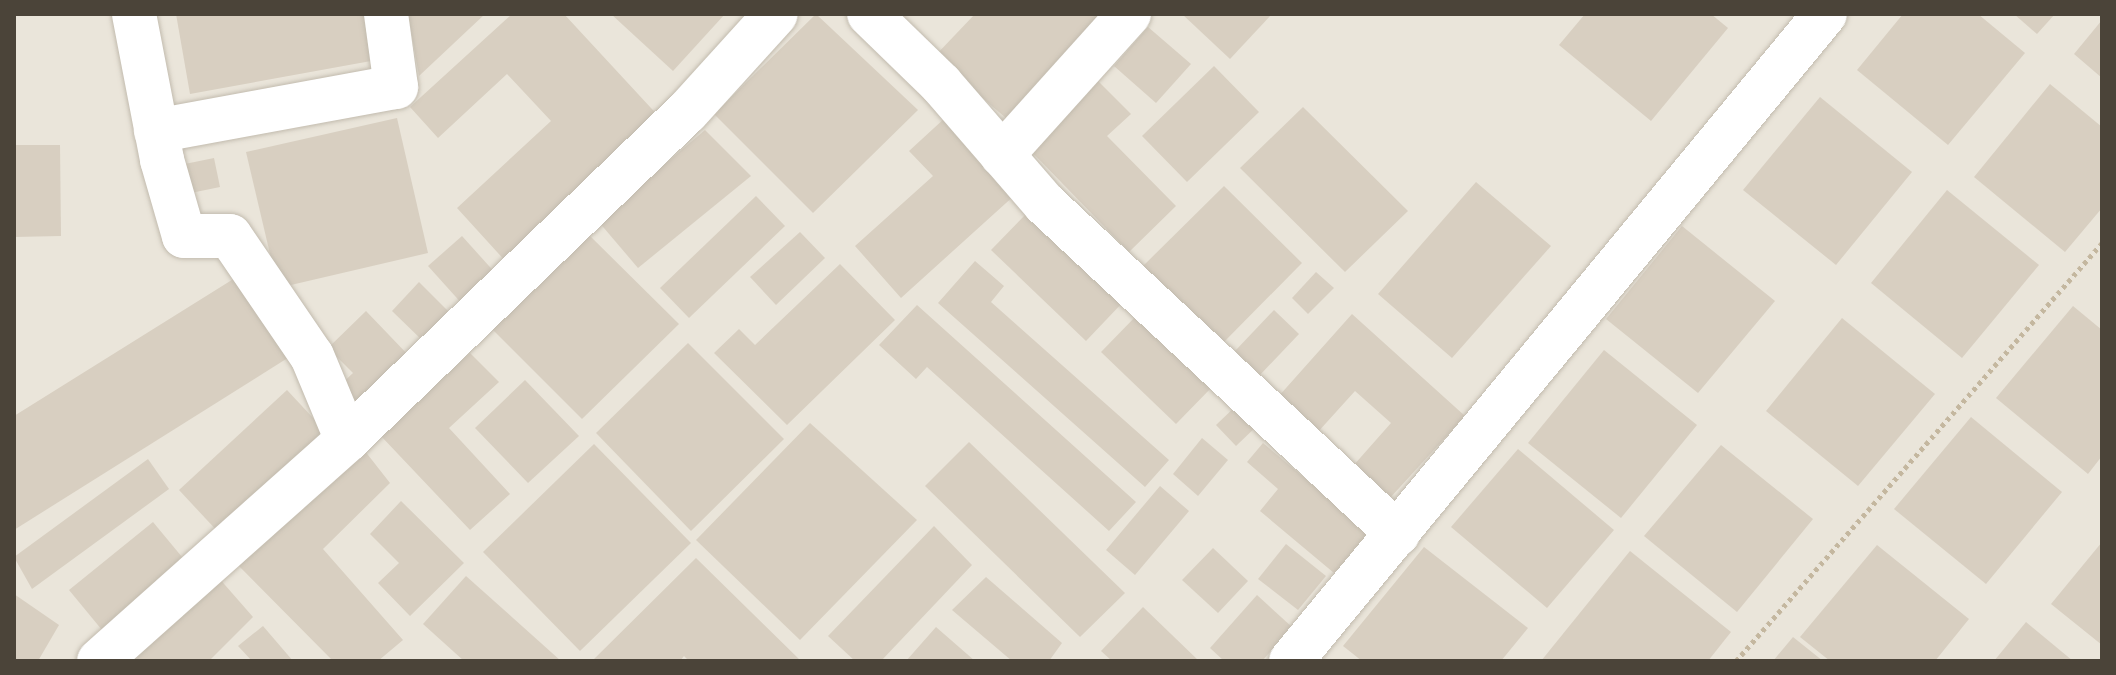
<!DOCTYPE html>
<style>
body{margin:0}
#map{position:relative;width:2116px;height:675px;overflow:hidden;background:#f6f3ec;font-family:Karla,sans-serif}
div>[style]{position:absolute}
[style*='--x']{left:calc(var(--x)*1px);top:calc(var(--y)*1px);width:calc(var(--w)*1px);rotate:calc(var(--a)*1deg)}
.residential>*{inset:0;background:#eae5da}
.building>*{inset:0;background:#d8cfc1}
.path>*{height:5px;margin-top:-2.5px;transform-origin:0;background:repeating-linear-gradient(90deg,#c4b79f 0 4px,transparent 0 8px)}
.roads{filter:drop-shadow(0 0 2px #c2bbae) drop-shadow(0 0 2px #c2bbae)}
.minor>*{height:44px;margin:-22px;padding:0 22px;transform-origin:22px;border-radius:22px;background:#fff}
span{translate:-50% -50%;white-space:nowrap;text-align:center;line-height:1.15;-webkit-text-stroke:7px #fff;paint-order:stroke}
.frame{position:absolute;inset:0;border:16px solid #4b4439;pointer-events:none}
</style>
<div id="map">
<div class="residential">
<div style="clip-path:polygon(14px 14px,2102px 14px,2102px 661px,14px 661px)"></div>
</div>
<div class="building">
<div style="clip-path:polygon(176px 14px,374px 14px,382px 59px,190px 94px)"></div>
<div style="clip-path:polygon(408px 14px,485px 14px,419px 76px)"></div>
<div style="clip-path:polygon(512px 14px,564px 14px,663px 121px,508px 264px,457px 208px,551px 121px,507px 74px,438px 138px,410px 107px)"></div>
<div style="clip-path:polygon(611px 14px,725px 14px,673px 71px)"></div>
<div style="clip-path:polygon(816px 14px,918px 110px,813px 213px,714px 114px)"></div>
<div style="clip-path:polygon(975px 14px,1110px 14px,1006px 118px,934px 57px)"></div>
<div style="clip-path:polygon(1182px 14px,1272px 14px,1230px 59px)"></div>
<div style="clip-path:polygon(1585px 14px,1711px 14px,1728px 28px,1651px 121px,1559px 45px)"></div>
<div style="clip-path:polygon(1903px 14px,1978px 14px,2025px 53px,1948px 145px,1857px 70px)"></div>
<div style="clip-path:polygon(2014px 14px,2055px 14px,2037px 34px)"></div>
<div style="clip-path:polygon(2102px 20px,2102px 78px,2074px 54px)"></div>
<div style="clip-path:polygon(1148px 27px,1191px 64px,1156px 103px,1114px 66px)"></div>
<div style="clip-path:polygon(1214px 66px,1259px 112px,1187px 182px,1142px 136px)"></div>
<div style="clip-path:polygon(1097px 80px,1131px 114px,1107px 136px,1176px 206px,1129px 252px,1028px 148px)"></div>
<div style="clip-path:polygon(2050px 84px,2102px 127px,2102px 208px,2065px 252px,1974px 177px)"></div>
<div style="clip-path:polygon(1820px 97px,1912px 172px,1836px 265px,1743px 190px)"></div>
<div style="clip-path:polygon(1303px 107px,1408px 211px,1345px 272px,1240px 168px)"></div>
<div style="clip-path:polygon(946px 117px,1016px 194px,901px 298px,855px 246px,933px 176px,909px 151px)"></div>
<div style="clip-path:polygon(397px 118px,428px 253px,278px 288px,246px 152px)"></div>
<div style="clip-path:polygon(705px 130px,751px 176px,638px 268px,598px 221px)"></div>
<div style="clip-path:polygon(14px 145px,60px 145px,61px 236px,14px 237px)"></div>
<div style="clip-path:polygon(214px 158px,220px 187px,186px 194px,180px 165px)"></div>
<div style="clip-path:polygon(1476px 182px,1551px 246px,1452px 358px,1378px 294px)"></div>
<div style="clip-path:polygon(1224px 186px,1302px 263px,1221px 345px,1142px 267px)"></div>
<div style="clip-path:polygon(1947px 190px,2039px 265px,1962px 358px,1871px 283px)"></div>
<div style="clip-path:polygon(756px 196px,785px 226px,689px 318px,660px 288px)"></div>
<div style="clip-path:polygon(1029px 211px,1125px 300px,1086px 341px,991px 250px)"></div>
<div style="clip-path:polygon(1682px 226px,1775px 301px,1698px 393px,1606px 319px)"></div>
<div style="clip-path:polygon(800px 232px,825px 258px,776px 305px,750px 277px)"></div>
<div style="clip-path:polygon(588px 234px,679px 324px,582px 419px,492px 329px)"></div>
<div style="clip-path:polygon(462px 236px,498px 276px,464px 306px,428px 266px)"></div>
<div style="clip-path:polygon(975px 261px,1004px 286px,991px 302px,1169px 460px,1145px 487px,938px 303px)"></div>
<div style="clip-path:polygon(840px 264px,895px 320px,787px 425px,714px 353px,739px 329px,755px 345px)"></div>
<div style="clip-path:polygon(1316px 272px,1334px 288px,1308px 314px,1292px 298px)"></div>
<div style="clip-path:polygon(243px 273px,294px 354px,14px 530px,14px 416px)"></div>
<div style="clip-path:polygon(419px 282px,452px 315px,424px 342px,392px 311px)"></div>
<div style="clip-path:polygon(917px 305px,1136px 502px,1109px 531px,927px 367px,916px 379px,879px 345px)"></div>
<div style="clip-path:polygon(2073px 306px,2102px 330px,2102px 456px,2088px 474px,1996px 398px)"></div>
<div style="clip-path:polygon(1274px 310px,1299px 334px,1259px 376px,1235px 351px)"></div>
<div style="clip-path:polygon(366px 311px,412px 359px,359px 410px,337px 388px,353px 373px,328px 348px)"></div>
<div style="clip-path:polygon(1138px 314px,1214px 385px,1176px 424px,1101px 352px)"></div>
<div style="clip-path:polygon(1352px 314px,1465px 416px,1389px 499px,1353px 466px,1391px 423px,1355px 391px,1317px 433px,1278px 397px)"></div>
<div style="clip-path:polygon(1842px 318px,1935px 394px,1858px 486px,1766px 411px)"></div>
<div style="clip-path:polygon(688px 343px,784px 439px,691px 531px,596px 433px)"></div>
<div style="clip-path:polygon(1604px 350px,1697px 425px,1621px 518px,1528px 443px)"></div>
<div style="clip-path:polygon(470px 353px,499px 382px,449px 428px,510px 494px,470px 530px,380px 435px)"></div>
<div style="clip-path:polygon(525px 380px,579px 436px,528px 483px,475px 428px)"></div>
<div style="clip-path:polygon(287px 390px,328px 434px,220px 534px,179px 490px)"></div>
<div style="clip-path:polygon(1239px 403px,1259px 424px,1236px 446px,1216px 425px)"></div>
<div style="clip-path:polygon(1971px 417px,2062px 492px,1986px 584px,1894px 509px)"></div>
<div style="clip-path:polygon(810px 423px,917px 520px,800px 640px,696px 540px)"></div>
<div style="clip-path:polygon(1202px 438px,1228px 460px,1198px 496px,1173px 474px)"></div>
<div style="clip-path:polygon(969px 442px,1125px 593px,1080px 637px,925px 486px)"></div>
<div style="clip-path:polygon(1263px 443px,1375px 537px,1340px 578px,1260px 511px,1278px 489px,1247px 462px)"></div>
<div style="clip-path:polygon(594px 444px,691px 543px,580px 651px,483px 552px)"></div>
<div style="clip-path:polygon(1721px 445px,1813px 519px,1737px 612px,1644px 536px)"></div>
<div style="clip-path:polygon(361px 446px,390px 483px,323px 549px,403px 640px,378px 661px,333px 661px,233px 560px)"></div>
<div style="clip-path:polygon(1518px 449px,1614px 530px,1547px 608px,1451px 527px)"></div>
<div style="clip-path:polygon(148px 459px,169px 489px,32px 589px,14px 557px)"></div>
<div style="clip-path:polygon(1160px 486px,1189px 511px,1135px 575px,1106px 550px)"></div>
<div style="clip-path:polygon(401px 501px,464px 563px,410px 616px,378px 583px,399px 563px,370px 534px)"></div>
<div style="clip-path:polygon(153px 522px,187px 563px,102px 630px,69px 590px)"></div>
<div style="clip-path:polygon(934px 526px,972px 565px,881px 661px,855px 661px,828px 636px)"></div>
<div style="clip-path:polygon(2102px 542px,2102px 645px,2051px 604px)"></div>
<div style="clip-path:polygon(1286px 544px,1326px 576px,1298px 610px,1258px 579px)"></div>
<div style="clip-path:polygon(1877px 545px,1969px 619px,1935px 661px,1830px 661px,1800px 637px)"></div>
<div style="clip-path:polygon(1424px 547px,1528px 628px,1501px 661px,1362px 661px,1343px 646px)"></div>
<div style="clip-path:polygon(1213px 548px,1248px 581px,1218px 613px,1182px 580px)"></div>
<div style="clip-path:polygon(1630px 551px,1731px 632px,1708px 661px,1541px 661px)"></div>
<div style="clip-path:polygon(696px 558px,801px 661px,689px 661px,684px 656px,680px 661px,592px 661px)"></div>
<div style="clip-path:polygon(466px 576px,561px 661px,464px 661px,423px 624px)"></div>
<div style="clip-path:polygon(218px 577px,253px 617px,209px 661px,123px 661px)"></div>
<div style="clip-path:polygon(986px 577px,1062px 643px,1049px 661px,1012px 661px,952px 610px)"></div>
<div style="clip-path:polygon(14px 594px,59px 625px,38px 661px,14px 661px)"></div>
<div style="clip-path:polygon(1257px 595px,1292px 627px,1262px 661px,1224px 661px,1210px 648px)"></div>
<div style="clip-path:polygon(1143px 607px,1199px 661px,1112px 661px,1101px 651px)"></div>
<div style="clip-path:polygon(2026px 622px,2073px 661px,1994px 661px)"></div>
<div style="clip-path:polygon(263px 626px,293px 661px,252px 661px,238px 646px)"></div>
<div style="clip-path:polygon(936px 627px,975px 661px,906px 661px)"></div>
<div style="clip-path:polygon(1793px 637px,1823px 661px,1773px 661px)"></div>
</div>
<div class="path">
<div style="--x:1736;--y:661;--w:556;--a:-48.79"></div>
</div>
<div class="roads">
<div class="minor">
<div style="--x:134;--y:14;--w:149;--a:79.1"></div>
<div style="--x:162;--y:160;--w:79;--a:73.9"></div>
<div style="--x:184;--y:236;--w:46;--a:0"></div>
<div style="--x:230;--y:236;--w:145;--a:55.7"></div>
<div style="--x:312;--y:356;--w:91;--a:67.4"></div>
<div style="--x:869;--y:14;--w:100;--a:44.2"></div>
<div style="--x:941;--y:84;--w:159;--a:49.1"></div>
<div style="--x:1045;--y:204;--w:483;--a:43.1"></div>
<div style="--x:156;--y:131;--w:244;--a:-10.4"></div>
<div style="--x:396;--y:87;--w:74;--a:-97.8"></div>
<div style="--x:1002;--y:155;--w:190;--a:-48"></div>
<div style="--x:99;--y:661;--w:332;--a:-41.7"></div>
<div style="--x:347;--y:440;--w:472;--a:-44"></div>
<div style="--x:687;--y:112;--w:132;--a:-47.8"></div>
<div style="--x:1291;--y:661;--w:839;--a:-50.47"></div>
</div>
</div>
<div class="frame"></div>
</div>
